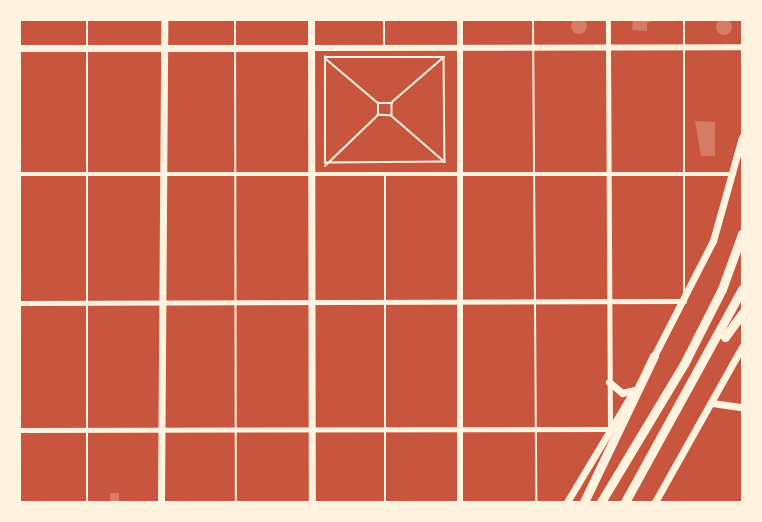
<!DOCTYPE html>
<style>
body{margin:0}
#map{position:relative;width:762px;height:522px;overflow:hidden;background:#c8553d;font-family:Montserrat,sans-serif}
div>[style]{position:absolute}
[style*='--x']{left:calc(var(--x)*1px);top:calc(var(--y)*1px);width:calc(var(--w)*1px);rotate:calc(var(--a)*1deg)}
.building>*{inset:0;background:#d67c66}
.round{border-radius:50%}
.path>*{height:1.5px;margin:-0.75px;padding:0 0.75px;transform-origin:0.75px;border-radius:0.75px;background:#fff3e0}
.service>*{height:2px;margin:-1px;padding:0 1px;transform-origin:1px;border-radius:1px;background:#fff3e0}
.minor>*{height:4.5px;margin:-2.25px;padding:0 2.25px;transform-origin:2.25px;border-radius:2.25px;background:#fff3e0}
.tertiary>*{height:6px;margin:-3px;padding:0 3px;transform-origin:3px;border-radius:3px;background:#fff3e0}
.secondary>*{height:7px;margin:-3.5px;padding:0 3.5px;transform-origin:3.5px;border-radius:3.5px;background:#fff3e0}
.motorway>*{height:9px;margin:-4.5px;padding:0 4.5px;transform-origin:4.5px;border-radius:4.5px;background:#fff3e0}
span{translate:-50% -50%;white-space:nowrap;text-align:center;line-height:1.15;-webkit-text-stroke:5px #fff3e0;paint-order:stroke}
.frame{position:absolute;inset:0;border:21px solid #fff3e0;pointer-events:none}
</style>
<div id="map">
<div class="building">
<div class="round" style="left:571px;top:18px;width:16px;height:16px"></div>
<div class="round" style="left:716px;top:19px;width:16px;height:16px"></div>
<div style="clip-path:polygon(655px 20px,647px 23px,647px 31px,632px 30px,633px 21px)"></div>
<div style="clip-path:polygon(695px 121px,715px 122px,715px 156px,701px 156px)"></div>
<div style="clip-path:polygon(110px 493px,119px 493px,119px 502px,110px 502px)"></div>
</div>
<div class="path">
<div style="--x:325;--y:57;--w:119;--a:0"></div>
<div style="--x:444;--y:57;--w:105;--a:89.5"></div>
<div style="--x:445;--y:162;--w:120;--a:179.5"></div>
<div style="--x:325;--y:163;--w:106;--a:-90"></div>
<div style="--x:325;--y:58;--w:70;--a:40.3"></div>
<div style="--x:378;--y:103;--w:14;--a:0"></div>
<div style="--x:392;--y:103;--w:13;--a:90"></div>
<div style="--x:392;--y:116;--w:14;--a:-176"></div>
<div style="--x:378;--y:115;--w:12;--a:-90"></div>
<div style="--x:392;--y:102;--w:67;--a:-40.8"></div>
<div style="--x:392;--y:116;--w:70;--a:41"></div>
<div style="--x:325;--y:166;--w:72;--a:-43.9"></div>
</div>
<div class="service">
<div style="--x:87;--y:20;--w:482;--a:90"></div>
<div style="--x:235;--y:20;--w:482;--a:89.9"></div>
<div style="--x:384;--y:20;--w:27;--a:90"></div>
<div style="--x:533;--y:20;--w:482;--a:89.6"></div>
<div style="--x:385;--y:175;--w:327;--a:90"></div>
<div style="--x:684;--y:292;--w:272;--a:-90"></div>
</div>
<div class="minor">
<div style="--x:20;--y:174;--w:714;--a:0"></div>
<div style="--x:20;--y:303;--w:664;--a:-0.17"></div>
<div style="--x:20;--y:430;--w:590;--a:-0.1"></div>
<div style="--x:610;--y:429;--w:409;--a:-90.3"></div>
</div>
<div class="tertiary">
<div style="--x:460;--y:20;--w:482;--a:90"></div>
<div style="--x:311;--y:48;--w:431;--a:-0.1"></div>
</div>
<div class="secondary">
<div style="--x:311;--y:20;--w:482;--a:89.9"></div>
<div style="--x:20;--y:48;--w:291;--a:0"></div>
<div style="--x:653;--y:358;--w:131;--a:-62.9"></div>
<div style="--x:713;--y:241;--w:108;--a:-74.4"></div>
<div style="--x:609;--y:382;--w:17;--a:40"></div>
<div style="--x:622;--y:393;--w:12;--a:-14"></div>
<div style="--x:712;--y:403;--w:30;--a:8"></div>
<div style="--x:161;--y:502;--w:482;--a:-89.6"></div>
<div style="--x:567;--y:502;--w:126;--a:-59"></div>
<div style="--x:655;--y:502;--w:178;--a:-60.7"></div>
</div>
<div class="motorway">
<div style="--x:725;--y:337;--w:29;--a:-54"></div>
<div style="--x:584;--y:502;--w:162;--a:-64.4"></div>
<div style="--x:601;--y:502;--w:161;--a:-59"></div>
<div style="--x:684;--y:364;--w:84;--a:-63.1"></div>
<div style="--x:722;--y:289;--w:59;--a:-70"></div>
<div style="--x:625;--y:502;--w:243;--a:-61.2"></div>
</div>
<div class="frame"></div>
</div>
